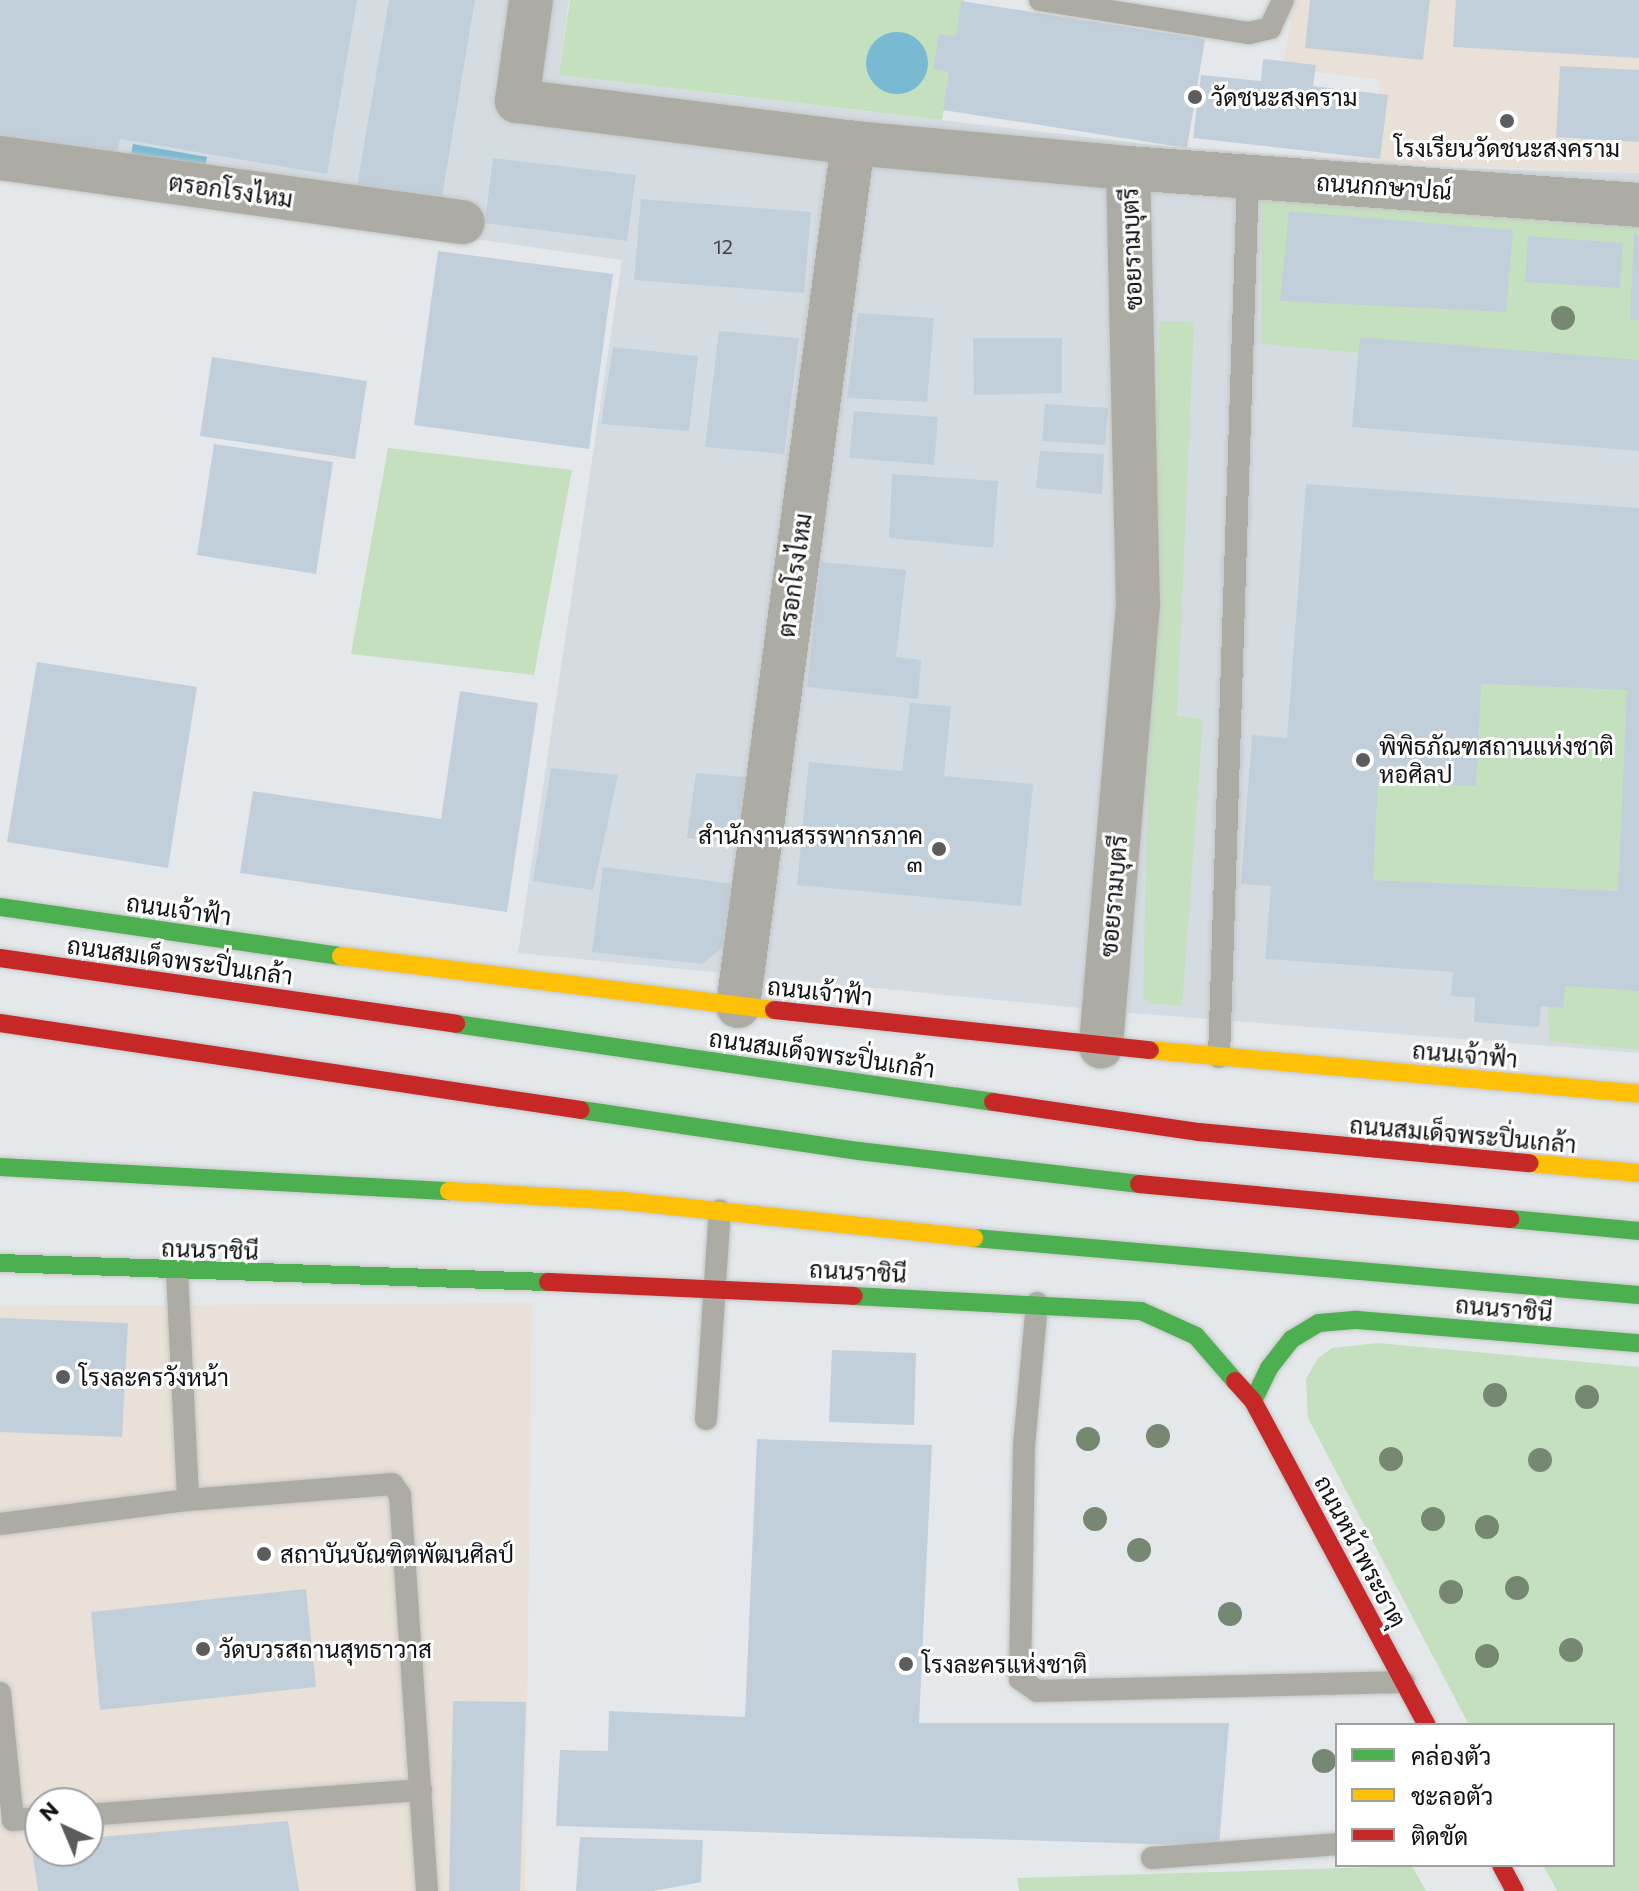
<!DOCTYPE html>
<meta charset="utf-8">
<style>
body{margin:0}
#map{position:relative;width:1639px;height:1891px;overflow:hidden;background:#e5e8ea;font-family:Commissioner,Sarabun,sans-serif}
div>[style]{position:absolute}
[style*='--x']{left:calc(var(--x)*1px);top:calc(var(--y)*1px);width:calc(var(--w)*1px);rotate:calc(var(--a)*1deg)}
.built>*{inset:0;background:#d4dce1}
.education>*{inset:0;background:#e9e0d8}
.green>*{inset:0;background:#c5e0bf}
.water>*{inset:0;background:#79bad2}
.round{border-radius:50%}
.building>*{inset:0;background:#c1cfda}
.roads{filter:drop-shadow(0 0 2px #c4c6c7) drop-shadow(0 0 2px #c4c6c7)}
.lane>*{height:22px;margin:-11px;padding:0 11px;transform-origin:11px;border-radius:11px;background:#acaca4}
.street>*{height:44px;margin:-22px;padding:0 22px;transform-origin:22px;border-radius:22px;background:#acaca4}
.fast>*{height:18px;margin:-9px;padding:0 9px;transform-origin:9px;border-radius:9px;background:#4caf50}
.slow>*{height:18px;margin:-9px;padding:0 9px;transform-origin:9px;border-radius:9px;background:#ffc107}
.jam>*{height:18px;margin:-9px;padding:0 9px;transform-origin:9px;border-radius:9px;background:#c62828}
.trees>*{width:24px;height:24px;margin:-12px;border-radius:50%;background:#768872}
.dots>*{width:22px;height:22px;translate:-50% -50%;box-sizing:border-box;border:4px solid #fff;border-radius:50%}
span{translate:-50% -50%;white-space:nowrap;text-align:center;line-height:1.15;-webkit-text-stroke:6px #fff;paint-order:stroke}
.number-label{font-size:20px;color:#3c4045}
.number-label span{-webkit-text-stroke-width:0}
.poi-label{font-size:24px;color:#101113}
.left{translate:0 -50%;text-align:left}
.right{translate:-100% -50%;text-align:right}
.street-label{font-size:24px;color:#101113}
.legend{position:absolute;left:1335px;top:1723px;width:280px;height:144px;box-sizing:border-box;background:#fff;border:2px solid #9fa0a1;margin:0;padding:10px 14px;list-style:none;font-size:24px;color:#101113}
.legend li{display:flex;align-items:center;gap:16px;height:40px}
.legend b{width:40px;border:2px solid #9fa0a1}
.north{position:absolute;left:24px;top:1787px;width:80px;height:80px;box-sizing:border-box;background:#fff;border:2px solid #9fa0a1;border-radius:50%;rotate:316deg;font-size:22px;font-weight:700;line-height:32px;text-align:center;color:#101113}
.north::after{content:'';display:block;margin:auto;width:28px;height:36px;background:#5b5c5e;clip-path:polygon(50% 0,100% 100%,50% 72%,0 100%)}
</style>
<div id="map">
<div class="built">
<div style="clip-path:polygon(0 0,569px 0,559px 75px,1162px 146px,1450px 168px,1639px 173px,1639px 1053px,1131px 1013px,518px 953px,622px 260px,0 171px)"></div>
</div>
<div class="education">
<div style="clip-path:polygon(1295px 0,1639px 0,1639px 173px,1371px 162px,1380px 80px,1282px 68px)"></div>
<div style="clip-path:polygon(evenodd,532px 1303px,525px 1891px,0 1891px,0 1306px,532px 1303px,40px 1803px,88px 1803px,88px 1851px,40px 1851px,40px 1803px)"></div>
</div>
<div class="green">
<div style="clip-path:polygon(570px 0,964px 0,942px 120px,559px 75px)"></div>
<div style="clip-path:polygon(1262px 190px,1639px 219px,1639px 379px,1261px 344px)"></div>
<div style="clip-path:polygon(1159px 321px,1194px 322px,1177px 716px,1203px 719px,1182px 1006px,1151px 1003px,1143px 997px)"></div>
<div style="clip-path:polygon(388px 448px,572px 470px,534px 675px,351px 654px)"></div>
<div style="clip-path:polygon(1481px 684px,1627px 690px,1618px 891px,1373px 880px,1378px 782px)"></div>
<div style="clip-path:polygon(1639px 957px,1639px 1050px,1549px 1041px,1546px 962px)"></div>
<div style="clip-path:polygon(1378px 1343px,1639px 1367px,1639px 1891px,1557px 1891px,1543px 1865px,1613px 1865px,1613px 1725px,1469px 1725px,1308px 1418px,1306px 1379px,1318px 1358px,1332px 1348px)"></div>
<div style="clip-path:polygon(1412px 1866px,1426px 1891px,1019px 1891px,1017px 1878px)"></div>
</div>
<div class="water">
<div class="round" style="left:866px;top:32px;width:62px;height:62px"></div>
<div style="clip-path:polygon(133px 144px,207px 157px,203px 183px,128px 170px)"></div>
</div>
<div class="building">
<div style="clip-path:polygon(0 0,357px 0,327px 174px,120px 139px,117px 154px,0 135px)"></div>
<div style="clip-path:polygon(389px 0,475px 0,442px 197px,357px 186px)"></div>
<div style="clip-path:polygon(1310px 0,1430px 0,1423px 60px,1305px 48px)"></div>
<div style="clip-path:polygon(1456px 0,1639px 0,1639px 58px,1453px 47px)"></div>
<div style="clip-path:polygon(961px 1px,1205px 39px,1187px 148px,943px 110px,949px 72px,933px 69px,939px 34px,956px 36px)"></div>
<div style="clip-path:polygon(1263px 59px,1316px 65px,1313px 86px,1388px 95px,1380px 159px,1193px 138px,1201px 75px,1261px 81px)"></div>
<div style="clip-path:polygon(1560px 66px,1639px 70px,1639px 142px,1556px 137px)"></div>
<div style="clip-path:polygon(493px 158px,636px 175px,627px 241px,485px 223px)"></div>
<div style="clip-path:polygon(641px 199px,811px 212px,804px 293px,634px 280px)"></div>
<div style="clip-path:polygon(1289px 211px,1513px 230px,1506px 312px,1280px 301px)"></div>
<div style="clip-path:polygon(1634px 234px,1639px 235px,1639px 320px,1630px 320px)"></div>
<div style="clip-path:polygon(1528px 236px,1623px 243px,1620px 288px,1525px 282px)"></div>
<div style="clip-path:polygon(438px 251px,613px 274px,589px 449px,414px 425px)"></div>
<div style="clip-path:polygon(858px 313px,934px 318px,927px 402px,847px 398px)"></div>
<div style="clip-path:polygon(719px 331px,799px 338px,784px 454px,705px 447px)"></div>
<div style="clip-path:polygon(1360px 337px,1639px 360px,1639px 451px,1352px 427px)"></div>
<div style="clip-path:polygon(973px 338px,1062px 338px,1062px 393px,974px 395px)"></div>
<div style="clip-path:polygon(613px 347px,698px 356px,689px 431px,601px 424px)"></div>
<div style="clip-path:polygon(212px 357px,367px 381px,355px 459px,200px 436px)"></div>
<div style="clip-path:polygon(1045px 404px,1108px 408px,1105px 445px,1042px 441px)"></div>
<div style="clip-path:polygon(854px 411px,938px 417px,934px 465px,849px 458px)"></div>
<div style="clip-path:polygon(214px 444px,333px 462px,316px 574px,197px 555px)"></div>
<div style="clip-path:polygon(1040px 451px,1104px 454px,1102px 494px,1036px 488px)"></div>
<div style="clip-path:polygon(892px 474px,998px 481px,993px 548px,889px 538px)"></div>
<div style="clip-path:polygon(evenodd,1306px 484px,1639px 508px,1639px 991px,1565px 986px,1563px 1008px,1541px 1006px,1539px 1027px,1474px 1022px,1475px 998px,1451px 996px,1453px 972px,1265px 959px,1271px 886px,1241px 884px,1252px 735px,1287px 738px,1306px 484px,1481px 684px,1627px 690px,1618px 891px,1373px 880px,1378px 782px,1476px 786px,1481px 684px)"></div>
<div style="clip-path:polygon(821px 562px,906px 570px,896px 657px,921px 660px,918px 699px,807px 687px)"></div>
<div style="clip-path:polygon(37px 662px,197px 687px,168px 868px,7px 842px)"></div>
<div style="clip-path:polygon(460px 691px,538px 703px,507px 912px,240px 873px,253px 791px,441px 819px)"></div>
<div style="clip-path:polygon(910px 703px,951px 706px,944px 776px,1033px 784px,1021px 906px,797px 885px,809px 762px,902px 771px)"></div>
<div style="clip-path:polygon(551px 768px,618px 775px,593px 890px,533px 881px)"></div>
<div style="clip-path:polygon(696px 773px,759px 778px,747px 844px,687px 838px)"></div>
<div style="clip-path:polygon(603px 867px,750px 886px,737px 936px,702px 964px,592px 952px)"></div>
<div style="clip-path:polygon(0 1318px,128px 1323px,122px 1437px,0 1432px)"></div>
<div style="clip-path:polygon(832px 1350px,916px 1353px,914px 1425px,829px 1422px)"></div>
<div style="clip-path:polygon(757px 1439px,932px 1445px,919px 1723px,1229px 1723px,1219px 1846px,556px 1826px,560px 1750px,608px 1751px,609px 1711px,745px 1717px)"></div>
<div style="clip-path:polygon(306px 1589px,316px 1687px,100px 1710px,91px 1612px)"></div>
<div style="clip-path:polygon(453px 1701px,526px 1702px,520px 1891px,449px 1891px)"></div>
<div style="clip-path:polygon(288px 1821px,299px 1891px,38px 1891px,31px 1843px,40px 1842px,40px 1851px,88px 1851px,88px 1838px)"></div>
<div style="clip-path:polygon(580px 1837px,703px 1840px,701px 1882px,653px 1891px,576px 1891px)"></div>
</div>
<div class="roads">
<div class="lane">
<div style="--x:1040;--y:0;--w:212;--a:9"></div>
<div style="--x:1249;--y:33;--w:22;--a:-13"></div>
<div style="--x:1270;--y:28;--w:31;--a:-65"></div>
<div style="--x:1219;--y:1057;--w:880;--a:-88.11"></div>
<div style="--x:177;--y:1272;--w:228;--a:87.2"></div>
<div style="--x:188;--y:1500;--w:205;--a:-4.5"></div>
<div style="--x:392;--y:1484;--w:14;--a:54"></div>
<div style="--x:400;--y:1495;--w:397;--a:86.1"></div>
<div style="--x:1037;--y:1303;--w:144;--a:95.2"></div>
<div style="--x:1024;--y:1446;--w:233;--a:91"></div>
<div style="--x:1020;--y:1679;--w:21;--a:35"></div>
<div style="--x:1037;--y:1691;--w:367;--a:-1.4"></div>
<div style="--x:706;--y:1419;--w:209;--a:-86.2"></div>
<div style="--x:0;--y:1524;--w:190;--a:-7.3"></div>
<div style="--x:0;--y:1693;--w:128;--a:84.2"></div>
<div style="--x:13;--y:1820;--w:27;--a:-4"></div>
<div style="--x:88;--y:1815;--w:334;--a:-4.3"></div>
<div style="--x:1152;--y:1858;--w:186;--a:-4.3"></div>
</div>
<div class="street">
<div style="--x:531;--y:0;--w:102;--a:97.9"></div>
<div style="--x:517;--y:101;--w:339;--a:7.1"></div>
<div style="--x:853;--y:143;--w:276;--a:5.2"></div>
<div style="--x:1128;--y:168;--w:436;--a:88.7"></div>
<div style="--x:1138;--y:604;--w:444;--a:94.8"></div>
<div style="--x:0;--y:158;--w:467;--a:7.9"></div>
<div style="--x:1128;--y:168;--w:512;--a:4.14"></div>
<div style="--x:738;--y:1006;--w:871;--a:-82.41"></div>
</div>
<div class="fast">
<div style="--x:0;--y:907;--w:345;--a:8.2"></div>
<div style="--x:456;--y:1024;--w:543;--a:8.26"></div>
<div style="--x:581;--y:1110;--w:281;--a:8.4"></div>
<div style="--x:859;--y:1151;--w:282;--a:6.7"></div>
<div style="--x:0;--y:1167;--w:450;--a:3.1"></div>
<div style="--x:1510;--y:1219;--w:130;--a:5.3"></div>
<div style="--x:974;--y:1238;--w:667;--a:4.9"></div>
<div style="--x:0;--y:1263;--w:548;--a:1.99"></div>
<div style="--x:854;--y:1296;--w:287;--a:3"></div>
<div style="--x:1141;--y:1311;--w:60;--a:24.4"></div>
<div style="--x:1196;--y:1336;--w:60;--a:49.1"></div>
<div style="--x:1253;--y:1401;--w:37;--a:-64"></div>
<div style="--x:1269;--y:1368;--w:37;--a:-52"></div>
<div style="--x:1292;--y:1339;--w:31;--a:-31"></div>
<div style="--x:1319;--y:1323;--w:38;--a:-5"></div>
<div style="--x:1357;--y:1320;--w:283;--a:4.7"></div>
</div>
<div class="slow">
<div style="--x:341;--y:956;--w:436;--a:7.1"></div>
<div style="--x:1150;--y:1050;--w:491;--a:5.1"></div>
<div style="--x:1530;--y:1163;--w:109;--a:5.2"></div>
<div style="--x:449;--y:1191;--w:174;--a:3.3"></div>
<div style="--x:623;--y:1201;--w:353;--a:6"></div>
</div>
<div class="jam">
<div style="--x:0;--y:958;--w:461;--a:8.2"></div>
<div style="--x:774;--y:1010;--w:378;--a:6.1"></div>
<div style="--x:0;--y:1023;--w:587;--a:8.52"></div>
<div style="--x:993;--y:1102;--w:208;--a:8.3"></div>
<div style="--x:1199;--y:1132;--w:332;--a:5.4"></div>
<div style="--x:1139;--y:1184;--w:373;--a:5.4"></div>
<div style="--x:548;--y:1282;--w:306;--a:2.6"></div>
<div style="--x:1235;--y:1381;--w:27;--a:48"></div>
<div style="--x:1253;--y:1401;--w:368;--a:61.8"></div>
<div style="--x:1501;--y:1865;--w:30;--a:62"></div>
</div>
</div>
<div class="trees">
<div style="left:1563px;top:318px"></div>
<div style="left:1495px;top:1395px"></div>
<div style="left:1587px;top:1397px"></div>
<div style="left:1158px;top:1436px"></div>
<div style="left:1088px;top:1439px"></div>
<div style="left:1391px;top:1459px"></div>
<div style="left:1540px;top:1460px"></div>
<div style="left:1095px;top:1519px"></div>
<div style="left:1433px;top:1519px"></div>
<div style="left:1487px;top:1527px"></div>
<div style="left:1139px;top:1550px"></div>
<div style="left:1517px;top:1588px"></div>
<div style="left:1451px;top:1592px"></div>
<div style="left:1230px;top:1614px"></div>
<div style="left:1571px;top:1650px"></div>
<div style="left:1487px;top:1656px"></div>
<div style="left:1324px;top:1761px"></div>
</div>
<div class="dots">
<div style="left:1195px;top:97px;background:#5b5c5e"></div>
<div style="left:1507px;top:121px;background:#5b5c5e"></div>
<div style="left:1363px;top:760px;background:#5b5c5e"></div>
<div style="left:939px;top:849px;background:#5b5c5e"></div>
<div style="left:63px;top:1377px;background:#5b5c5e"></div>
<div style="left:264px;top:1554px;background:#5b5c5e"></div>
<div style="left:203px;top:1649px;background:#5b5c5e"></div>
<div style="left:906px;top:1664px;background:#5b5c5e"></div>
</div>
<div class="number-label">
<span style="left:723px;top:246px">12</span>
</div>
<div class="poi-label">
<span class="left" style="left:1211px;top:97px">วัดชนะสงคราม</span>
<span style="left:1507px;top:148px">โรงเรียนวัดชนะสงคราม</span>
<span class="left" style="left:1379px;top:760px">พิพิธภัณฑสถานแห่งชาติ<br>หอศิลป</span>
<span class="right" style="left:923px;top:849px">สำนักงานสรรพากรภาค<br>๓</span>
<span class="left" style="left:79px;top:1377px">โรงละครวังหน้า</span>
<span class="left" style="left:280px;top:1554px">สถาบันบัณฑิตพัฒนศิลป์</span>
<span class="left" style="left:219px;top:1649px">วัดบวรสถานสุทธาวาส</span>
<span class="left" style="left:922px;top:1664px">โรงละครแห่งชาติ</span>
</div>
<div class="street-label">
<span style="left:1384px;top:186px;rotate:4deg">ถนนกกษาปณ์</span>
<span style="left:231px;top:190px;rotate:8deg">ตรอกโรงไหม</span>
<span style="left:1131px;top:249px;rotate:-92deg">ซอยรามบุตรี</span>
<span style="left:794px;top:575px;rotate:-82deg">ตรอกโรงไหม</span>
<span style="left:1113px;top:896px;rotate:-85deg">ซอยรามบุตรี</span>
<span style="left:179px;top:909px;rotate:8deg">ถนนเจ้าฟ้า</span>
<span style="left:180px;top:960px;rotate:8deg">ถนนสมเด็จพระปิ่นเกล้า</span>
<span style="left:820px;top:991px;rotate:6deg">ถนนเจ้าฟ้า</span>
<span style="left:822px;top:1053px;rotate:8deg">ถนนสมเด็จพระปิ่นเกล้า</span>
<span style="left:1465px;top:1054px;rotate:5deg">ถนนเจ้าฟ้า</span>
<span style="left:1463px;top:1134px;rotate:5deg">ถนนสมเด็จพระปิ่นเกล้า</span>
<span style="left:210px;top:1249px;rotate:2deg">ถนนราชินี</span>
<span style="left:858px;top:1271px;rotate:3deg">ถนนราชินี</span>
<span style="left:1504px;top:1308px;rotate:5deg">ถนนราชินี</span>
<span style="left:1361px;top:1551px;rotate:62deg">ถนนหน้าพระธาตุ</span>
</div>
<ul class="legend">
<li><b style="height:10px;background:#4caf50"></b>คล่องตัว</li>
<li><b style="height:10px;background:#ffc107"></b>ชะลอตัว</li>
<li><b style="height:10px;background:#c62828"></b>ติดขัด</li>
</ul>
<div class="north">N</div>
</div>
